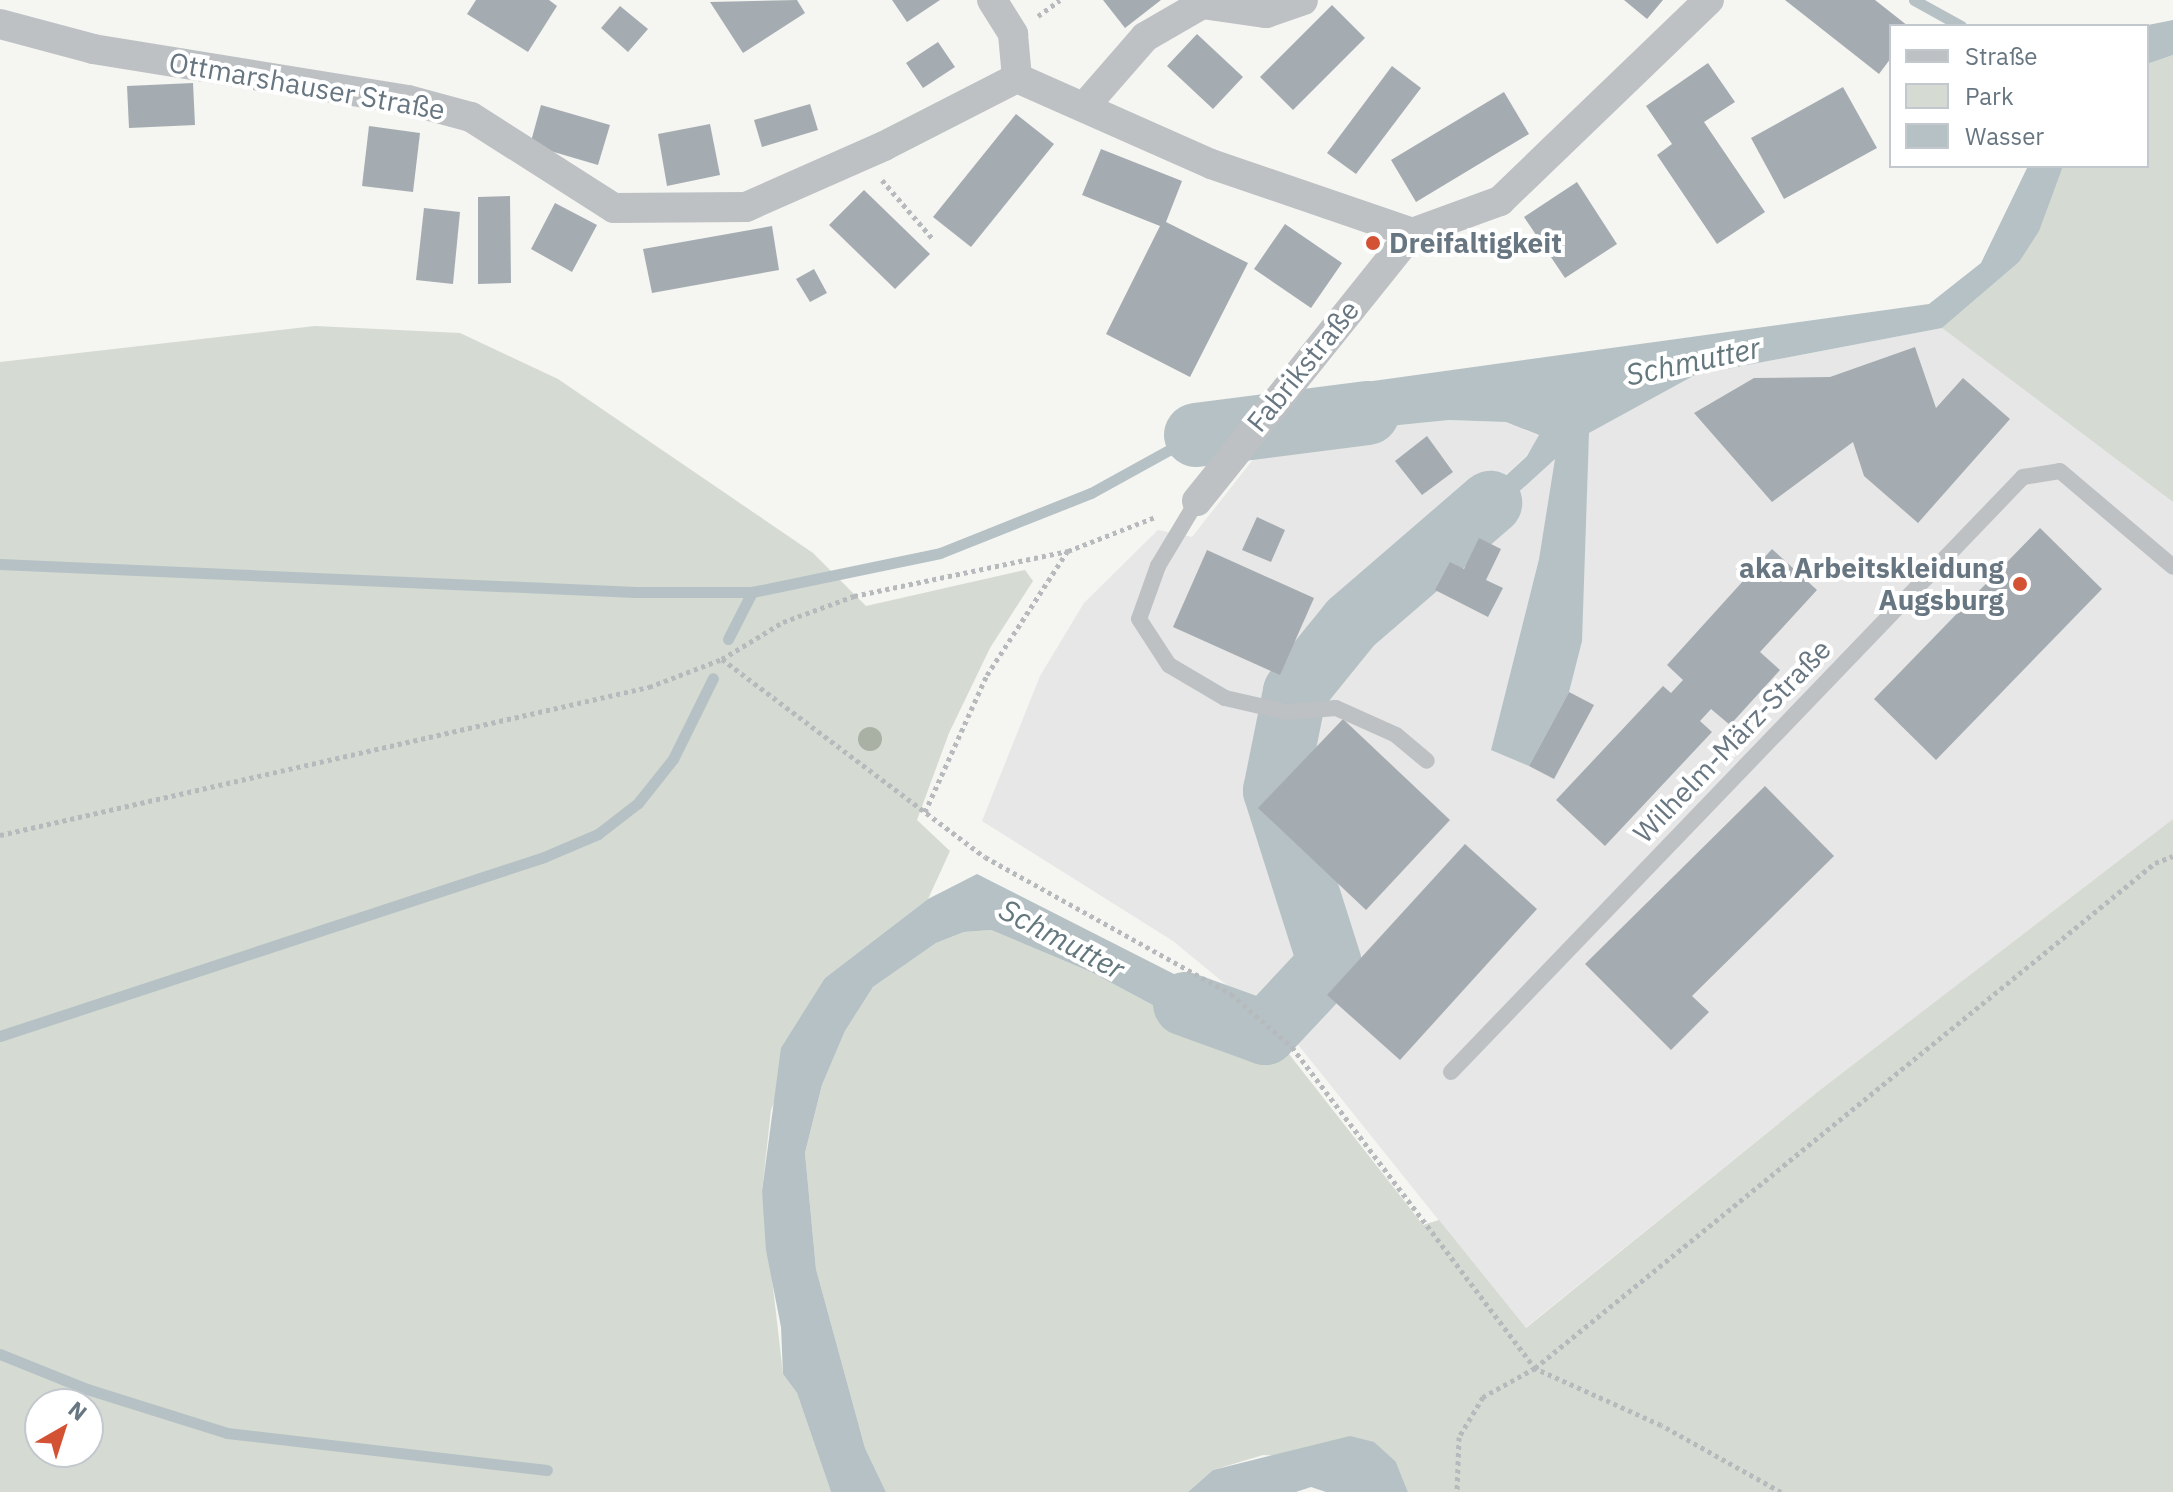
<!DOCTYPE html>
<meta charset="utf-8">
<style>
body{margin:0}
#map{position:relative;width:2173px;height:1492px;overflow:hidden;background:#f5f5f2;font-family:"IBM Plex Sans",sans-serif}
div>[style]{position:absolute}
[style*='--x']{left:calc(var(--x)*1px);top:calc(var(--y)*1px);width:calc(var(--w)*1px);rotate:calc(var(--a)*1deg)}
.built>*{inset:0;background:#e6e7e6}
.green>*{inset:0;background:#d5dad2}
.water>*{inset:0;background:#b5c1c4}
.stream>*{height:11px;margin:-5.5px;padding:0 5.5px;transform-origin:5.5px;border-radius:5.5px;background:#b5c1c4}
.river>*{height:64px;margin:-32px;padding:0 32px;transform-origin:32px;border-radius:32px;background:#b5c1c4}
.building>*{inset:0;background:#a5acb1}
.path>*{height:5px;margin-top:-2.5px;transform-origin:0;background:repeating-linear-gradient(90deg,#b7babc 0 4px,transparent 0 8px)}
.service>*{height:16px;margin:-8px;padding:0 8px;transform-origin:8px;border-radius:8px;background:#bdc1c4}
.minor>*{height:30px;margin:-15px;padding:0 15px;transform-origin:15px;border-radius:15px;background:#bdc1c4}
.trees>*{width:24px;height:24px;margin:-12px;border-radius:50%;background:#a9b0a4}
.dots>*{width:22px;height:22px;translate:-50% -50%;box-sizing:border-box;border:4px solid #fff;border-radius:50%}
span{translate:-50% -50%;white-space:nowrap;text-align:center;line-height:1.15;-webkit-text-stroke:8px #fff;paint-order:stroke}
.street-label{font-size:28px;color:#677681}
.poi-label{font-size:28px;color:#677681;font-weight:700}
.left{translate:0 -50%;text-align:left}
.right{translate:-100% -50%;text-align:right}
.water-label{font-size:30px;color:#63777d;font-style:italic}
.legend{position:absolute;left:1889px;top:24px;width:260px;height:144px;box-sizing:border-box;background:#fff;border:2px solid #c2c8cd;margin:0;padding:10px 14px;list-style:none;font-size:24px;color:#677681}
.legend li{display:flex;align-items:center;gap:16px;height:40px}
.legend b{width:40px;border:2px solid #c2c8cd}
.north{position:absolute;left:24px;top:1388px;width:80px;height:80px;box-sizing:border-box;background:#fff;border:2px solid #c2c8cd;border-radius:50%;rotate:39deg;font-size:22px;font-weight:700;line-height:32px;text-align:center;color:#677681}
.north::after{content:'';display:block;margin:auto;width:28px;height:36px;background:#d45234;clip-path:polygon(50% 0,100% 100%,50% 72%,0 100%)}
</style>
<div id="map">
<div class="built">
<div style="clip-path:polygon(1942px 328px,2173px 502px,2173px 819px,1820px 1090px,1525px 1328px,1296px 1042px,1173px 941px,982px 821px,1040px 676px,1084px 603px,1158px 530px,1192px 537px,1270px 438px,1449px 420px,1506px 422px,1540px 436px,1527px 455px,1421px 555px,1434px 569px,1556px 458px,1539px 559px,1491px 750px,1585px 502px,1589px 433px,1695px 375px)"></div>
</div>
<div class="green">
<div style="clip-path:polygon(2173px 55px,2173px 502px,1942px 328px,2019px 262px,2063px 166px,2147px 166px,2147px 64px)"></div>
<div style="clip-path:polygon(evenodd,315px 326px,460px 333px,558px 379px,813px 553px,866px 606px,1025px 570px,1033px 581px,990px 648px,949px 733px,917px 820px,950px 851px,928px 899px,825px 978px,771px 1110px,762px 1191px,783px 1374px,797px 1393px,831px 1492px,0 1492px,0 362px,315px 326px,40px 1404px,88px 1404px,88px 1452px,40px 1452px,40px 1404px)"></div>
<div style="clip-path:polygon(2173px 819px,2173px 1492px,1408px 1492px,1396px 1462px,1263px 1455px,1213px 1470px,1188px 1492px,886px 1492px,865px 1448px,816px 1269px,805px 1153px,822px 1085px,845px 1031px,873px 987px,936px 943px,964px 932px,991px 930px,1091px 972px,1233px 1048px,1262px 1051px,1278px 1040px,1423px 1225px,1439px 1220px,1526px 1328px,1820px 1090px)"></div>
</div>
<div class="water">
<div style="clip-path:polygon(2173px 20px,2173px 55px,2147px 64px,2143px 26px)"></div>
<div style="clip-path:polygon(2028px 166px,2063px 166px,2039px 231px,2019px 262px,1942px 328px,1695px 375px,1589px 433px,1582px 641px,1569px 692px,1529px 766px,1491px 750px,1539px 559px,1555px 459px,1434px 569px,1420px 555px,1527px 456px,1539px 435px,1506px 422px,1449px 420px,1270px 438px,1308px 390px,1929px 304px,1981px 263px)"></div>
<div style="clip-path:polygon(977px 874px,1235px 1005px,1278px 1040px,1262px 1051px,1233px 1048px,1091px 972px,991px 930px,964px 932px,936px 943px,873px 987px,845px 1031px,822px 1085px,805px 1153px,816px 1269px,865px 1448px,886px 1492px,831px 1492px,797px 1393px,783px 1374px,781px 1327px,766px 1250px,762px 1191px,781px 1048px,825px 978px,928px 899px)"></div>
<div style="clip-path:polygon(1350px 1436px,1374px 1442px,1396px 1462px,1408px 1492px,1326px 1492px,1311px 1487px,1296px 1492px,1188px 1492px,1213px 1470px)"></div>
</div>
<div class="stream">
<div style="--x:1914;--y:0;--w:54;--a:29"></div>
<div style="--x:0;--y:564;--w:636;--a:2.52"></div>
<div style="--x:635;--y:592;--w:117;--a:0"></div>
<div style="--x:752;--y:592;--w:192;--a:-11.7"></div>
<div style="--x:940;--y:553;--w:162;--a:-21.7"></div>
<div style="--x:1091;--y:493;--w:120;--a:-28.9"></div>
<div style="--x:728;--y:639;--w:53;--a:-62.9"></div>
<div style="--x:0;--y:1036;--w:573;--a:-18.21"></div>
<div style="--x:544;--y:857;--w:59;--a:-23.1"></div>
<div style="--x:598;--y:834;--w:51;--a:-37.8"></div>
<div style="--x:638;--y:803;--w:56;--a:-51.5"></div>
<div style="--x:673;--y:759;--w:90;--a:-63.7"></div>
<div style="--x:0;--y:1354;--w:94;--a:21.9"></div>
<div style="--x:87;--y:1389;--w:147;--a:17.4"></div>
<div style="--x:227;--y:1433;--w:322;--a:6.6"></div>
</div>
<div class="river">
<div style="--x:1196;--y:435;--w:173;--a:-7.3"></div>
<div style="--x:1330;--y:964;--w:182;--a:-107.6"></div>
<div style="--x:1275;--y:791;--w:101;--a:-78.6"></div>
<div style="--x:1295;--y:692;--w:89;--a:-50.9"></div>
<div style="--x:1351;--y:623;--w:184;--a:-40.8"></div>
<div style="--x:1185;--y:1004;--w:85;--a:19.9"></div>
<div style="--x:1265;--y:1033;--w:83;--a:-46.9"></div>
</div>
<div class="building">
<div style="clip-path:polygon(476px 0,549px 0,557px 6px,528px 52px,467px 14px)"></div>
<div style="clip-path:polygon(797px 0,805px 13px,743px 53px,710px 2px)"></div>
<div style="clip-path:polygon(892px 0,940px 0,907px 22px)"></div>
<div style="clip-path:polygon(1103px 0,1161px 0,1125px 28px)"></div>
<div style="clip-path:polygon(1624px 0,1663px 0,1647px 19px)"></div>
<div style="clip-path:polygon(1785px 0,1875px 0,1908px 26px,1891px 26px,1891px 58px,1879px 74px)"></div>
<div style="clip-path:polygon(1332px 5px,1365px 38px,1293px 110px,1260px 77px)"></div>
<div style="clip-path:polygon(620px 6px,648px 29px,628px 52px,601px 28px)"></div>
<div style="clip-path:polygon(1197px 34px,1243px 77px,1213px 109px,1167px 66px)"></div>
<div style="clip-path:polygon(938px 42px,955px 67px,923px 88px,906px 63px)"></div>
<div style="clip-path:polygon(1708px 63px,1735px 102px,1704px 122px,1765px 212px,1717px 244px,1657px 155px,1672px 144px,1646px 106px)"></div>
<div style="clip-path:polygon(1392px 66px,1421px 88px,1356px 174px,1327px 153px)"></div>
<div style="clip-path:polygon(193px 83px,195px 125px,129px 128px,127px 86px)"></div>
<div style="clip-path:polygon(1843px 87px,1877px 148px,1784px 199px,1751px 138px)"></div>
<div style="clip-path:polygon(1504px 92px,1529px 134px,1416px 202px,1391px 160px)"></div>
<div style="clip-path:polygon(810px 104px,818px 130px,762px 147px,754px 120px)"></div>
<div style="clip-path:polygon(541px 105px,610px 125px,598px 165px,530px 145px)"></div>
<div style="clip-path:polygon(1016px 114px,1054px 144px,971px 247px,933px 217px)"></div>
<div style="clip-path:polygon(710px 124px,720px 175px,667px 186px,658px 134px)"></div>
<div style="clip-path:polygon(369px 126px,420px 133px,413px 192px,362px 186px)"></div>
<div style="clip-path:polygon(1101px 149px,1182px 181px,1166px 222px,1248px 263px,1190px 377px,1106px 334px,1160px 226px,1082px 195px)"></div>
<div style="clip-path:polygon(1577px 182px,1617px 244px,1565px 278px,1524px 217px)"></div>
<div style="clip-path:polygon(864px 190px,930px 254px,895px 289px,829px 225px)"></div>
<div style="clip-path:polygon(510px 196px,511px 283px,478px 284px,478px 197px)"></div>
<div style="clip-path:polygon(555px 203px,597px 225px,572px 272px,531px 249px)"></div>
<div style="clip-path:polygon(424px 208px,460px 212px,453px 284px,416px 280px)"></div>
<div style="clip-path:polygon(1285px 224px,1342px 263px,1311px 308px,1254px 269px)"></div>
<div style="clip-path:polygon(772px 226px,779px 270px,652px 293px,643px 249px)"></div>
<div style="clip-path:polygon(814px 269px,827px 293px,810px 302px,796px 279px)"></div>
<div style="clip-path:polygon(1915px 347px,1936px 408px,1963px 378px,2010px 419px,1918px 523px,1864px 476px,1853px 442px,1772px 502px,1694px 413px,1754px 378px,1830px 377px)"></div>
<div style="clip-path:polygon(1427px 436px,1453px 472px,1422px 495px,1395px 461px)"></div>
<div style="clip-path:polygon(1257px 517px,1285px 530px,1271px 562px,1242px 550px)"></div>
<div style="clip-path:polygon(2040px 528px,2102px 589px,1936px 760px,1874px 699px)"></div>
<div style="clip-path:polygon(1479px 538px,1501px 549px,1486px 580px,1503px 588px,1488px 617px,1435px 590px,1450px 562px,1464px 569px)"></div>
<div style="clip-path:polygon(1772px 549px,1817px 590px,1760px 652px,1780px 670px,1730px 725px,1711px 709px,1700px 721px,1712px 732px,1605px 846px,1556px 800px,1663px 686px,1671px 693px,1683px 680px,1667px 665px)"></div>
<div style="clip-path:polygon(1207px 550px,1314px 598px,1280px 675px,1173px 627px)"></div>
<div style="clip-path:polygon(1569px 692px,1594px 705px,1554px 779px,1529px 766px)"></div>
<div style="clip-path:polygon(1343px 719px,1450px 820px,1366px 910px,1258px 808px)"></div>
<div style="clip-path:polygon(1765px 786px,1834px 856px,1692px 996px,1709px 1012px,1671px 1050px,1585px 964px)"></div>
<div style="clip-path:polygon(1465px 844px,1537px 909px,1400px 1060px,1327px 995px)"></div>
</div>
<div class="path">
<div style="--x:1038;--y:16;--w:27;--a:-36"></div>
<div style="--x:882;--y:180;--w:78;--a:49.2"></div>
<div style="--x:722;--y:659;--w:329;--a:37"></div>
<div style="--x:985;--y:857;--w:282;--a:29.1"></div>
<div style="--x:1231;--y:994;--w:81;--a:41"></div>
<div style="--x:1292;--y:1047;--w:403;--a:52.9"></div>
<div style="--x:1535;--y:1368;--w:60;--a:150.9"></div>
<div style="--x:1483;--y:1397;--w:47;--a:121"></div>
<div style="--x:1459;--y:1437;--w:55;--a:92.1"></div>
<div style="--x:925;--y:812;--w:150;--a:-65.7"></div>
<div style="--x:987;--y:675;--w:147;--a:-57"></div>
<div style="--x:0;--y:835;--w:666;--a:-12.85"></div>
<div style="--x:649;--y:687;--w:78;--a:-21"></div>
<div style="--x:722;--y:659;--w:71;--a:-31.2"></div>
<div style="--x:783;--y:622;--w:76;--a:-20.1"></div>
<div style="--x:854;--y:596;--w:219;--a:-11.9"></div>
<div style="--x:1068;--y:551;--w:93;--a:-21.3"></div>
<div style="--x:1781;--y:1492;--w:137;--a:-150.8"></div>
<div style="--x:1661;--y:1425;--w:138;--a:-155.7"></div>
<div style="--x:1535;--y:1368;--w:800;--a:-39.16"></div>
<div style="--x:2155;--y:863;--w:19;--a:-21"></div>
</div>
<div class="service">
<div style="--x:1197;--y:501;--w:76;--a:121"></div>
<div style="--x:1158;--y:566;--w:56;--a:109.7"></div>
<div style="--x:1139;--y:619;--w:55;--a:56.9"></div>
<div style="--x:1169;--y:665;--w:65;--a:30.5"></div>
<div style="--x:1225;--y:698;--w:63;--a:12.9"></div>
<div style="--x:1286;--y:712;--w:50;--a:-4.6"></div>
<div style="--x:1336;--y:708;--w:66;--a:24.2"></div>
<div style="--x:1396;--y:735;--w:40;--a:40"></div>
<div style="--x:1451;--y:1072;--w:825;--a:-46.13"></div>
<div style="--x:2023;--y:477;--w:37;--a:-9"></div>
<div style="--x:2060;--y:471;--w:148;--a:40.3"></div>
</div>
<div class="minor">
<div style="--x:992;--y:0;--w:40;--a:58"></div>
<div style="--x:1013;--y:34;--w:44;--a:84.8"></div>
<div style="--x:0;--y:24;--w:96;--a:15"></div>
<div style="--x:93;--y:49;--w:319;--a:9.2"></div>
<div style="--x:408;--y:100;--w:65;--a:15.1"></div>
<div style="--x:471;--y:117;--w:169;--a:32.5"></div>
<div style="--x:614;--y:208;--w:132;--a:-0.4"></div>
<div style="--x:746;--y:207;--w:151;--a:-23.8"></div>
<div style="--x:884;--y:146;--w:149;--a:-27.1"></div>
<div style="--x:1017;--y:78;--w:212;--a:23.9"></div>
<div style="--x:1211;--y:164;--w:213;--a:18.9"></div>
<div style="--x:1412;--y:233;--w:94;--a:-20"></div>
<div style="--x:1500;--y:201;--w:290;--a:-43.9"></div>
<div style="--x:1084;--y:107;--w:93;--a:-48.9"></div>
<div style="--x:1145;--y:37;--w:66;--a:-30.1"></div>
<div style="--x:1202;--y:4;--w:65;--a:8"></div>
<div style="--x:1266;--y:13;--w:39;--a:-19"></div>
<div style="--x:1197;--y:501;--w:344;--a:-51.3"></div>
</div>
<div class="trees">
<div style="left:870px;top:739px"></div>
</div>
<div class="dots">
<div style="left:1373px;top:243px;background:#d45234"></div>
<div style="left:2020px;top:584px;background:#d45234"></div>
</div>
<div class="street-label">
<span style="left:307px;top:86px;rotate:10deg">Ottmarshauser Straße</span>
<span style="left:1303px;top:366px;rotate:-51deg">Fabrikstraße</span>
<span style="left:1732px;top:741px;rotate:-46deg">Wilhelm-März-Straße</span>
</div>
<div class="poi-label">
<span class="left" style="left:1389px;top:243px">Dreifaltigkeit</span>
<span class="right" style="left:2004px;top:584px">aka Arbeitskleidung<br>Augsburg</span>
</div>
<div class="water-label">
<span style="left:1693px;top:361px;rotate:-12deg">Schmutter</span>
<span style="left:1062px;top:939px;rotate:28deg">Schmutter</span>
</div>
<ul class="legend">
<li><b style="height:10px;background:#bdc1c4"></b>Straße</li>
<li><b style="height:22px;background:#d5dad2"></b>Park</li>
<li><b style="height:22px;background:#b5c1c4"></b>Wasser</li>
</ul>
<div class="north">N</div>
</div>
